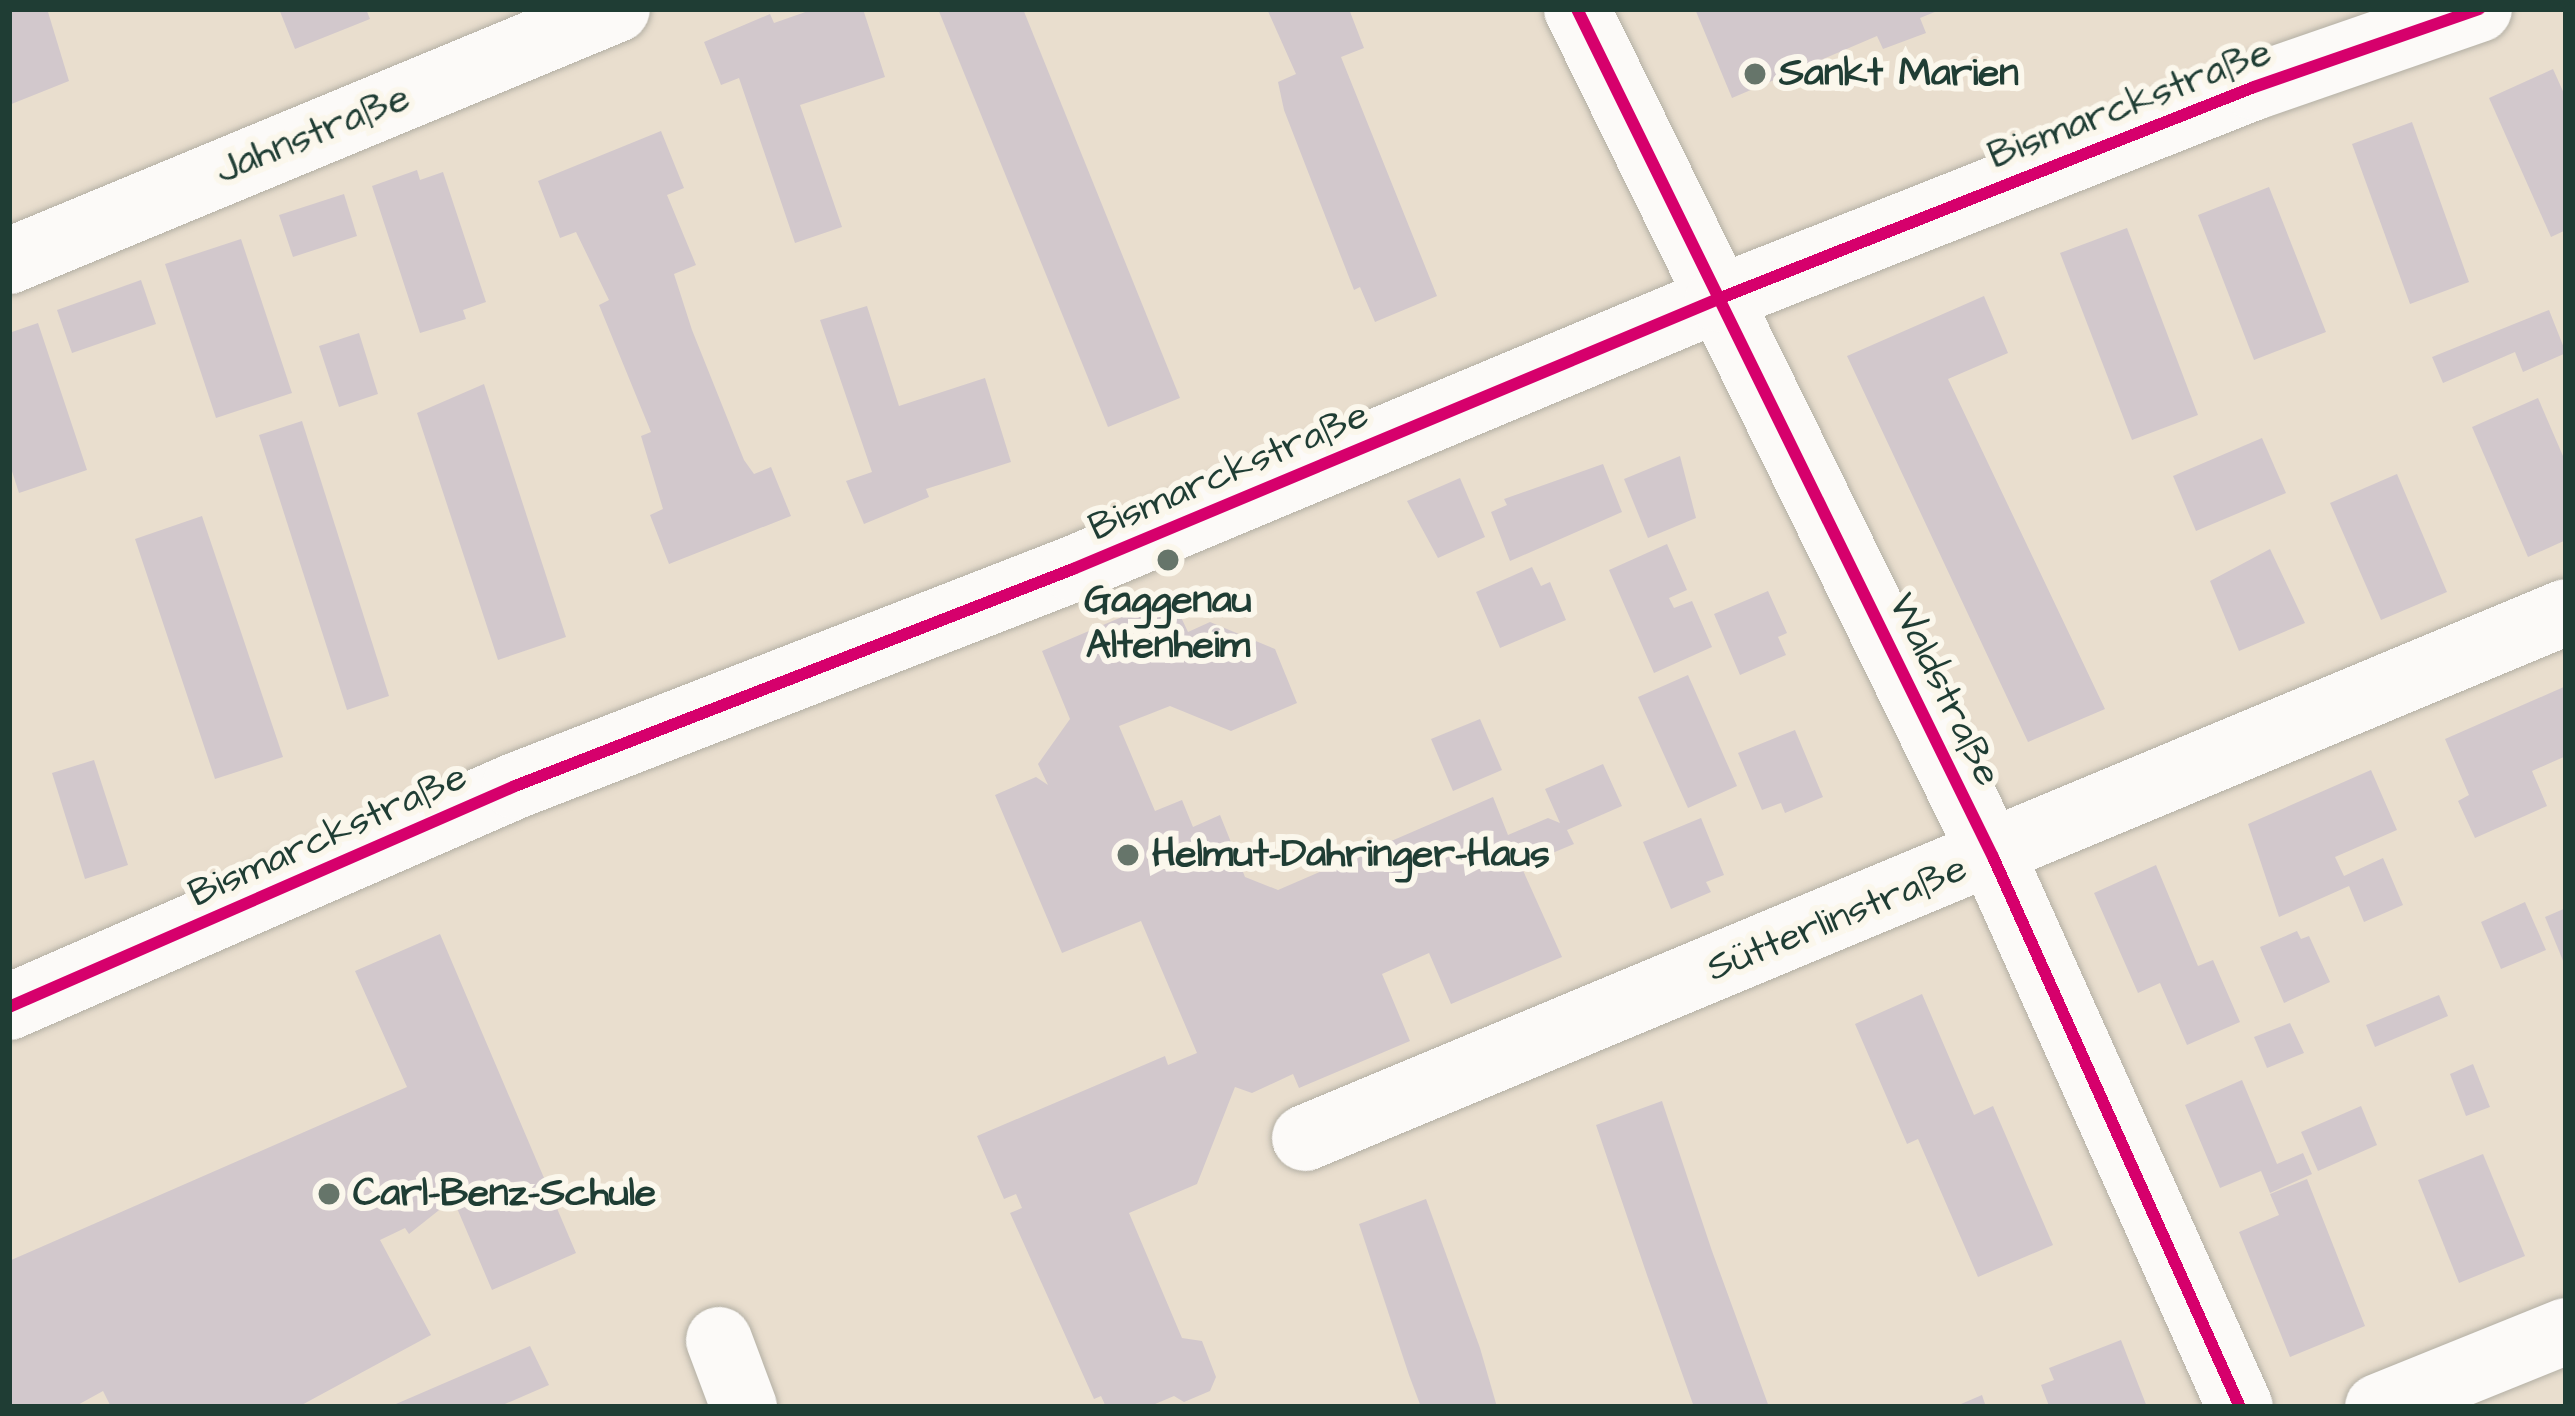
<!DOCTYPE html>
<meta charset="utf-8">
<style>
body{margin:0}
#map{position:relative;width:2575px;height:1416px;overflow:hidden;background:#e9dece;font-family:"Architects Daughter",sans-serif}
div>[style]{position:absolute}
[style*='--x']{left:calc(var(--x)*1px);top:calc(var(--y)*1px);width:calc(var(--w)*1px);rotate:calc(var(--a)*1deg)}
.building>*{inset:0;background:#d2c8cc}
.roads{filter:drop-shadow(0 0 3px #b3afa4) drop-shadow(0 0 3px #b3afa4)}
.minor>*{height:66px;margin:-33px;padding:0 33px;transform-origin:33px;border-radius:33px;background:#fcfaf8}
.cycleway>*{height:12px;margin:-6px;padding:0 6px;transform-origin:6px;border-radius:6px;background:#d6006c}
.dots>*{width:33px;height:33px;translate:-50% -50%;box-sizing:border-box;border:6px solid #fbf7ec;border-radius:50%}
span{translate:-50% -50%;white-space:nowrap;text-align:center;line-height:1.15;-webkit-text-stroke:12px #fbf7ec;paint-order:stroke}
.poi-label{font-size:39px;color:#1f3d34;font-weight:700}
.left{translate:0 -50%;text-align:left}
.street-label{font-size:39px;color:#1f3d34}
.frame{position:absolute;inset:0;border:12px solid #1f3d34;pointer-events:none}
</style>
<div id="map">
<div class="building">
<div style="clip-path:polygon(9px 9px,48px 12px,69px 81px,9px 105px)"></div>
<div style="clip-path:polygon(279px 9px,366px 9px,370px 19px,295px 49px)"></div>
<div style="clip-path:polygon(814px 9px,863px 9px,885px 77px,800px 105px,842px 227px,795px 243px,739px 78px,721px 85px,704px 42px,770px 14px,774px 23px)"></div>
<div style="clip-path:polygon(938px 9px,1023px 9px,1180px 398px,1108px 427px)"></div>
<div style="clip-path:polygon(1267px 9px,1349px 9px,1364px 48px,1341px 57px,1437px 296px,1375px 322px,1360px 287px,1354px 290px,1284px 110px,1278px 82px,1296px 74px)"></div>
<div style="clip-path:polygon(1695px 9px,1942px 9px,1920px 18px,1926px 33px,1883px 49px,1877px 36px,1732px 98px)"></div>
<div style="clip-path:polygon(2553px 69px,2566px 98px,2566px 230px,2551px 237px,2489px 98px)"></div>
<div style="clip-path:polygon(2412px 122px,2469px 282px,2410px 304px,2352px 144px)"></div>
<div style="clip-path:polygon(661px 131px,684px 188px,667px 195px,696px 265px,674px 274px,692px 330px,744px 460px,754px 474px,771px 467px,791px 516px,669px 564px,650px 515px,663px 509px,641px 436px,651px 432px,599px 305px,609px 300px,576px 232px,560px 238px,538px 181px)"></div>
<div style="clip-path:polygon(417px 170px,420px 180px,443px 172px,486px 302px,463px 310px,466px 319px,420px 333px,372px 186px)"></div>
<div style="clip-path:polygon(2269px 187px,2326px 332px,2254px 360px,2198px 215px)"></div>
<div style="clip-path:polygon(344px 194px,357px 236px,293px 257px,279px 215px)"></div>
<div style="clip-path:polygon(2127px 228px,2198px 415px,2132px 440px,2060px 253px)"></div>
<div style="clip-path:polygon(241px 239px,292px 393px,216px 418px,165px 264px)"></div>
<div style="clip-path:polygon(141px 280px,156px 324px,72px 353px,57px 310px)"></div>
<div style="clip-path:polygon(1984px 296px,2008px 353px,1948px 379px,2105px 709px,2028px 742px,1847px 356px)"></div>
<div style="clip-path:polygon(867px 306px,899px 406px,985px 378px,1011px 462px,926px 489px,929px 497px,864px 524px,846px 481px,872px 472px,820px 320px)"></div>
<div style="clip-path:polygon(2549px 310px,2566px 353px,2523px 372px,2515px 352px,2443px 383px,2432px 357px)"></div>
<div style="clip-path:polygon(38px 323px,87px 470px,19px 493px,9px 462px,9px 333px)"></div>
<div style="clip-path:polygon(359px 333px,378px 394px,339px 407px,319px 346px)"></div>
<div style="clip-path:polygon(484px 384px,566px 637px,498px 660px,417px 413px)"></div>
<div style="clip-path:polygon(2538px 398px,2566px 463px,2566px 540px,2528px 557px,2472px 427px)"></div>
<div style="clip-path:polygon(302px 421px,389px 696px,347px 710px,259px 435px)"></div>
<div style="clip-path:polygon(2262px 438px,2286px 493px,2196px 531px,2173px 476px)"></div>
<div style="clip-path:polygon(1680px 456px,1696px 518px,1648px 538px,1624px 479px)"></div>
<div style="clip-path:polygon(1603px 464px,1622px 512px,1510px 561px,1491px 512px,1507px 505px,1504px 499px)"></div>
<div style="clip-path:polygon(2397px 474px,2447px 592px,2381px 620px,2330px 503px)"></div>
<div style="clip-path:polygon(1460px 478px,1485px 537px,1438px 558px,1407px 501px)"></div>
<div style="clip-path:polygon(202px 516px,283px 757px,215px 779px,135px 539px)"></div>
<div style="clip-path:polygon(1667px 544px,1687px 590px,1669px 598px,1674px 608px,1692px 601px,1712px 647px,1654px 673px,1609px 570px)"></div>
<div style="clip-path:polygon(2270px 549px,2305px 623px,2239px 651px,2210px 581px)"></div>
<div style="clip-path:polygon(1532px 567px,1541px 586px,1550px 582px,1566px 620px,1500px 648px,1476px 592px)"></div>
<div style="clip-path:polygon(1768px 591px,1787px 633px,1778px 637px,1786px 655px,1740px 675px,1714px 614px)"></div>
<div style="clip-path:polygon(1171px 596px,1188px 632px,1210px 622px,1275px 649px,1297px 703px,1231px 731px,1170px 706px,1119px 726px,1155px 811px,1182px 800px,1193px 827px,1220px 815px,1245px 877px,1278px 890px,1493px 797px,1508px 835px,1548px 818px,1560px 823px,1545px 789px,1603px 764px,1622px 806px,1567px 830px,1574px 844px,1521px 866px,1562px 957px,1451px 1004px,1429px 953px,1382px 974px,1410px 1041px,1299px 1088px,1293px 1074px,1252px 1093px,1235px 1087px,1197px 1184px,1129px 1213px,1182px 1338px,1202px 1341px,1216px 1377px,1210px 1391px,1184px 1402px,1174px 1396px,1148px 1407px,1106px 1407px,1101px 1396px,1094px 1399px,1010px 1213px,1022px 1208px,1016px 1194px,1004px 1199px,977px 1136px,1165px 1056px,1168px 1065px,1197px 1053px,1141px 921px,1062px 953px,995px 795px,1036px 777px,1048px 785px,1038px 764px,1070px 719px,1042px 651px)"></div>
<div style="clip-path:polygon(1688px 675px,1737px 786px,1688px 808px,1638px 697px)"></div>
<div style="clip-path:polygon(2566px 686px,2566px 756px,2532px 771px,2547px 806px,2475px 838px,2458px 801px,2469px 795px,2445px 739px)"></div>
<div style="clip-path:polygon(1480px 719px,1502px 770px,1453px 791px,1431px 739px)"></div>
<div style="clip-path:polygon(1795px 730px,1823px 797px,1785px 813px,1781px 803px,1762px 810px,1738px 753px)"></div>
<div style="clip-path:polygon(94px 760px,128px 865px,85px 879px,52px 773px)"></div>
<div style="clip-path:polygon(2371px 770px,2397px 830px,2335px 857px,2344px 876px,2383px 858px,2403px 905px,2364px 922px,2349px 886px,2279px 917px,2248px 824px)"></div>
<div style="clip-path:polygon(1701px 818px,1724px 875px,1706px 882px,1711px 892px,1671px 909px,1643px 842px)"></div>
<div style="clip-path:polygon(2156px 865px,2198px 966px,2213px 960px,2240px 1022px,2187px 1045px,2160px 983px,2138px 993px,2094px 893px)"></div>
<div style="clip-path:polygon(2525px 902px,2546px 950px,2501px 969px,2481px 922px)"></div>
<div style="clip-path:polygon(2566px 908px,2566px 968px,2545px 917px)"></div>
<div style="clip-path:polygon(2297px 931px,2301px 939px,2309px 936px,2330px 982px,2284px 1003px,2260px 947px)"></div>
<div style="clip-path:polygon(440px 934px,576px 1253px,492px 1290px,453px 1199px,409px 1234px,405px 1228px,380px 1240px,431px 1335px,298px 1407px,111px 1407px,103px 1391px,74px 1407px,9px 1407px,9px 1261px,407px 1087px,355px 971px)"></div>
<div style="clip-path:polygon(1922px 994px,1974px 1115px,1993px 1106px,2053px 1245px,1978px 1277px,1918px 1139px,1907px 1144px,1855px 1024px)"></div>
<div style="clip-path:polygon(2439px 995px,2448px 1016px,2375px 1047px,2366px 1025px)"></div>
<div style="clip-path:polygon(2290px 1023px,2304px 1053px,2267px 1068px,2254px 1037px)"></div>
<div style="clip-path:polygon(2473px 1064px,2490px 1107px,2466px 1116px,2450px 1074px)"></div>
<div style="clip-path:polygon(2242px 1080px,2277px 1164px,2303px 1153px,2312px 1174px,2270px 1193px,2261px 1171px,2220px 1188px,2185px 1105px)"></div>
<div style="clip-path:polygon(1662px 1101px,1712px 1251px,1769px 1407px,1694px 1407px,1647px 1275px,1596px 1125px)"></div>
<div style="clip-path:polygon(2361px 1106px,2377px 1145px,2318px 1171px,2301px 1132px)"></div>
<div style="clip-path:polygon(2483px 1154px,2525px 1256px,2459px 1283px,2418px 1180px)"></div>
<div style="clip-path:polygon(2307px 1179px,2365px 1326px,2290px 1357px,2239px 1232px,2279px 1215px,2270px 1194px)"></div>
<div style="clip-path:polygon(1426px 1199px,1480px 1348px,1497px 1407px,1421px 1407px,1409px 1375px,1359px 1224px)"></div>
<div style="clip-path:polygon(2121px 1340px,2147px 1407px,2049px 1406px,2041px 1385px,2054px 1380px,2049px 1368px)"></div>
<div style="clip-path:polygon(530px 1346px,549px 1385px,498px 1407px,389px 1407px)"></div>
<div style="clip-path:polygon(1982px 1395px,1986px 1407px,1954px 1407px)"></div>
</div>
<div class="roads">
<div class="minor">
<div style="--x:1577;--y:9;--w:945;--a:63.87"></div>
<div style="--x:1993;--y:857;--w:603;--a:65.82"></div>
<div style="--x:9;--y:261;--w:658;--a:-22.51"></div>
<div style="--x:9;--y:1007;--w:552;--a:-23.59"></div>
<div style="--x:515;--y:786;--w:599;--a:-21.25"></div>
<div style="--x:1073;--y:569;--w:699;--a:-22.71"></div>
<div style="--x:1718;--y:299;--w:576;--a:-21.58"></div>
<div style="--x:2254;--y:87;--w:238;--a:-19.1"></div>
<div style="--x:1305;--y:1138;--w:1366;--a:-22.64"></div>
<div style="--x:719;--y:1340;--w:72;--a:69.5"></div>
<div style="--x:2378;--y:1407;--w:203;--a:-22"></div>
</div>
</div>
<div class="cycleway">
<div style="--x:1577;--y:9;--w:945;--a:63.87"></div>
<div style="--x:1993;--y:857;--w:603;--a:65.82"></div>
<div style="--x:9;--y:1007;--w:552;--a:-23.59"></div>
<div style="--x:515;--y:786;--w:599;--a:-21.25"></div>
<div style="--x:1073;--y:569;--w:699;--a:-22.71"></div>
<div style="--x:1718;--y:299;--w:576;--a:-21.58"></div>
<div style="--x:2254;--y:87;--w:238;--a:-19.1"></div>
</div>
<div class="dots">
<div style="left:1755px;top:74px;background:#66756a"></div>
<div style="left:1168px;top:560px;background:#66756a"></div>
<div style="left:1128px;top:855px;background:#66756a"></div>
<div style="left:329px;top:1194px;background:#66756a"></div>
</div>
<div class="poi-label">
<span class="left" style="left:1779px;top:74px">Sankt Marien</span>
<span style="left:1168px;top:624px">Gaggenau<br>Altenheim</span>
<span class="left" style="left:1152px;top:855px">Helmut-Dahringer-Haus</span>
<span class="left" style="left:353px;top:1194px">Carl-Benz-Schule</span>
</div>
<div class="street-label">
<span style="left:2130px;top:105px;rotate:-21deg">Bismarckstraße</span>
<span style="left:313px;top:135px;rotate:-22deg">Jahnstraße</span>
<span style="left:1229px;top:472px;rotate:-23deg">Bismarckstraße</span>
<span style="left:1944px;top:690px;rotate:64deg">Waldstraße</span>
<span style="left:328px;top:836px;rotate:-24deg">Bismarckstraße</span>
<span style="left:1837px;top:919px;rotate:-22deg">Sütterlinstraße</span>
</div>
<div class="frame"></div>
</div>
